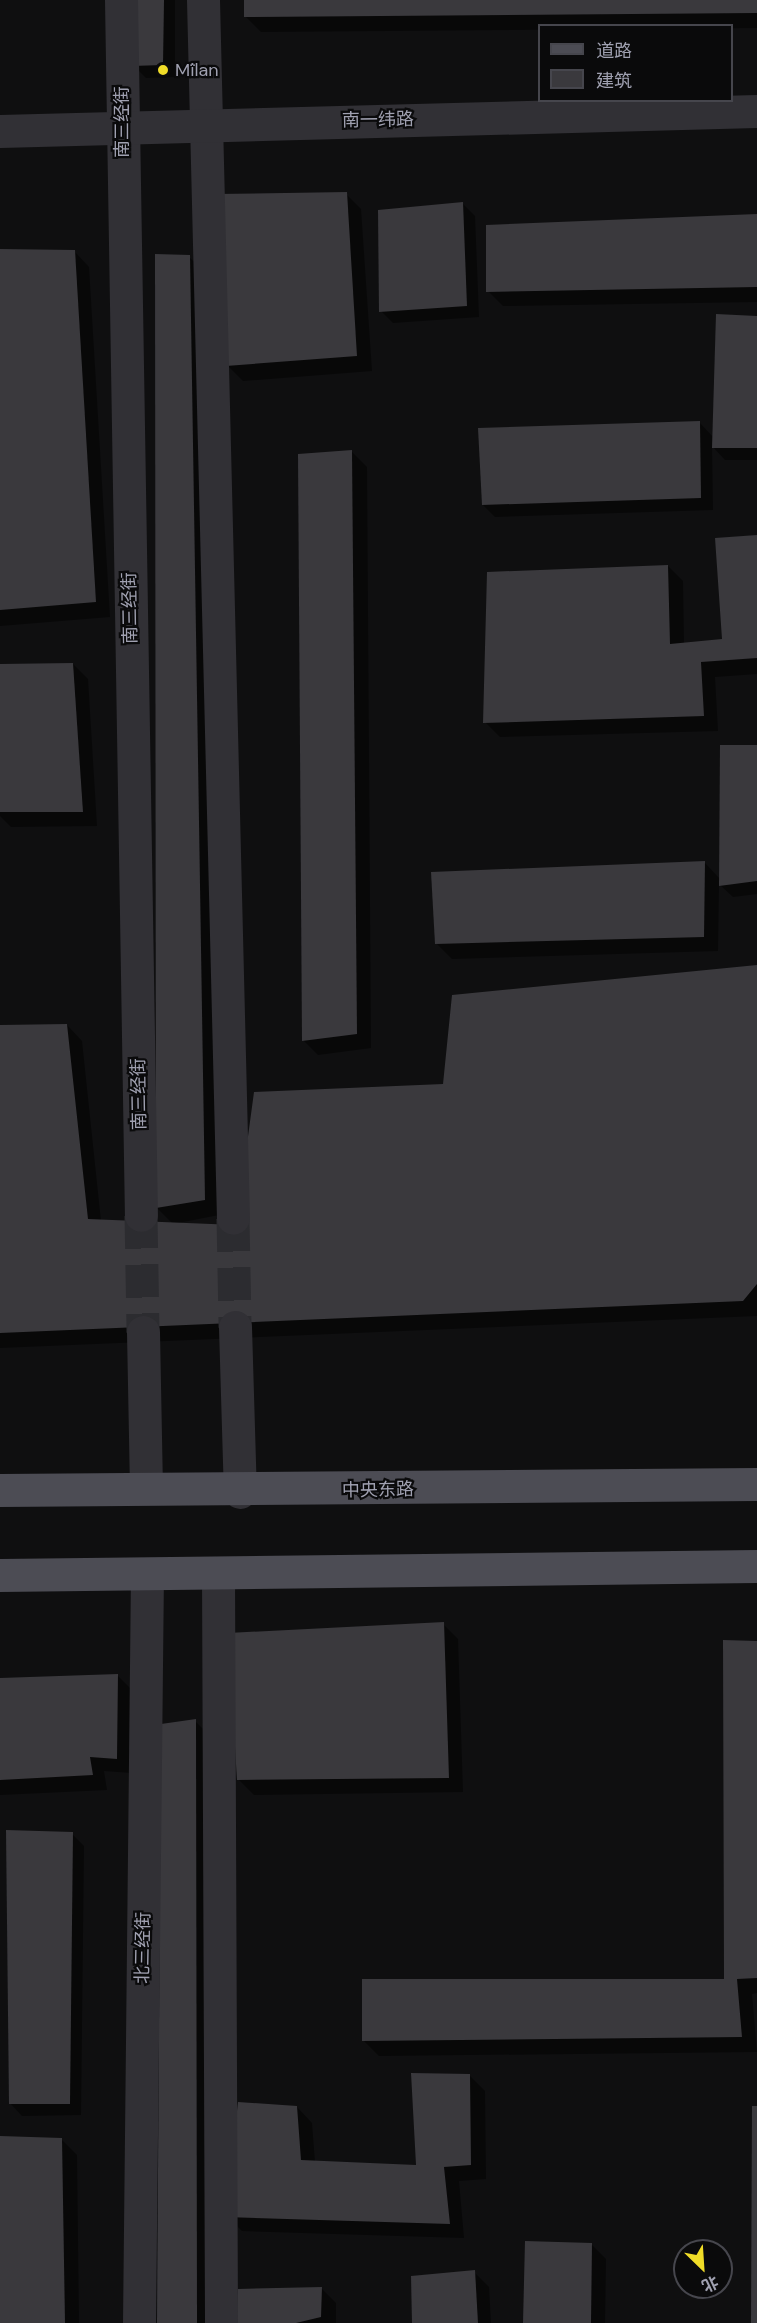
<!DOCTYPE html>
<meta charset="utf-8">
<style>
body{margin:0}
#map{position:relative;width:757px;height:2323px;overflow:hidden;background:#0f0f10;font-family:"DM Sans","Noto Sans SC",sans-serif}
div>[style]{position:absolute}
[style*='--x']{left:calc(var(--x)*1px);top:calc(var(--y)*1px);width:calc(var(--w)*1px);rotate:calc(var(--a)*1deg)}
.shadow>*{inset:0;background:#0007}
.building>*{inset:0;background:#3a393d}
.street-tunnel>*{height:33px;margin-top:-16.5px;transform-origin:0;background:repeating-linear-gradient(90deg,#2c2c30 0 33px,transparent 0 49px)}
.street>*{height:33px;margin:-16.5px;padding:0 16.5px;transform-origin:16.5px;border-radius:16.5px;background:#313035}
.primary>*{height:33px;margin:-16.5px;padding:0 16.5px;transform-origin:16.5px;border-radius:16.5px;background:#4c4c54}
.dots>*{width:16px;height:16px;translate:-50% -50%;box-sizing:border-box;border:3px solid #0a0a0b;border-radius:50%}
span{translate:-50% -50%;white-space:nowrap;text-align:center;line-height:1.15;-webkit-text-stroke:4.5px #0a0a0b;paint-order:stroke}
.poi-label{font-size:18px;color:#a0a1b1}
.left{translate:0 -50%;text-align:left}
.street-label{font-size:18px;color:#a0a1b1}
.legend{position:absolute;left:538px;top:24px;width:195px;height:78px;box-sizing:border-box;background:#0a0a0b;border:2px solid #46464d;margin:0;padding:8px 10px;list-style:none;font-size:18px;color:#a0a1b1}
.legend li{display:flex;align-items:center;gap:12px;height:30px}
.legend b{width:30px;border:2px solid #46464d}
.north{position:absolute;left:673px;top:2239px;width:60px;height:60px;box-sizing:border-box;background:#0a0a0b;border:2px solid #46464d;border-radius:50%;rotate:155deg;font-size:16px;font-weight:700;line-height:24px;text-align:center;color:#a0a1b1}
.north::after{content:'';display:block;margin:auto;width:21px;height:27px;background:#f0dc28;clip-path:polygon(50% 0,100% 100%,50% 72%,0 100%)}
</style>
<div id="map">
<div class="shadow">
<div style="clip-path:polygon(135px 0,175px 0,175px 77px,146px 78px,134px 66px)"></div>
<div style="clip-path:polygon(246px 0,757px 0,757px 28px,261px 32px,246px 17px)"></div>
<div style="clip-path:polygon(346px 194px,361px 209px,372px 371px,243px 381px,228px 366px)"></div>
<div style="clip-path:polygon(462px 203px,475px 216px,479px 317px,393px 323px,381px 311px)"></div>
<div style="clip-path:polygon(757px 216px,757px 302px,503px 306px,488px 291px)"></div>
<div style="clip-path:polygon(0 250px,74px 251px,89px 267px,110px 617px,0 626px)"></div>
<div style="clip-path:polygon(156px 255px,189px 257px,205px 272px,219px 1215px,173px 1224px,157px 1208px)"></div>
<div style="clip-path:polygon(757px 317px,757px 460px,725px 460px,712px 446px,713px 510px,495px 517px,483px 505px,699px 422px,713px 437px)"></div>
<div style="clip-path:polygon(352px 452px,367px 467px,371px 1048px,318px 1055px,303px 1040px)"></div>
<div style="clip-path:polygon(757px 536px,757px 674px,715px 677px,718px 731px,500px 737px,485px 722px,668px 566px,683px 581px,684px 644px,724px 641px)"></div>
<div style="clip-path:polygon(73px 664px,88px 679px,97px 826px,11px 827px,0 816px,0 666px)"></div>
<div style="clip-path:polygon(757px 746px,757px 894px,733px 897px,719px 884px,718px 951px,452px 959px,437px 944px,705px 863px,720px 879px)"></div>
<div style="clip-path:polygon(757px 966px,757px 1316px,0 1348px,0 1027px,67px 1025px,82px 1041px,101px 1221px,237px 1227px,444px 1085px)"></div>
<div style="clip-path:polygon(443px 1624px,458px 1639px,463px 1792px,254px 1795px,239px 1780px)"></div>
<div style="clip-path:polygon(757px 1642px,757px 1993px,752px 1994px,757px 2052px,379px 2056px,364px 2041px,725px 1981px)"></div>
<div style="clip-path:polygon(117px 1675px,132px 1690px,132px 1773px,104px 1771px,107px 1790px,0 1795px,0 1680px)"></div>
<div style="clip-path:polygon(195px 1721px,210px 1736px,211px 2323px,159px 2323px)"></div>
<div style="clip-path:polygon(72px 1834px,84px 1846px,81px 2115px,22px 2116px,10px 2103px)"></div>
<div style="clip-path:polygon(470px 2076px,485px 2091px,486px 2179px,459px 2181px,464px 2238px,242px 2231px,227px 2216px,297px 2107px,312px 2123px,315px 2162px,417px 2166px)"></div>
<div style="clip-path:polygon(62px 2140px,77px 2155px,79px 2323px,0 2323px,0 2267px)"></div>
<div style="clip-path:polygon(591px 2244px,606px 2259px,605px 2323px,525px 2323px)"></div>
<div style="clip-path:polygon(474px 2272px,489px 2287px,491px 2323px,413px 2323px)"></div>
<div style="clip-path:polygon(321px 2288px,336px 2303px,336px 2323px,238px 2323px)"></div>
</div>
<div class="building">
<div style="clip-path:polygon(133px 0,164px 0,163px 65px,132px 66px)"></div>
<div style="clip-path:polygon(244px 0,757px 0,757px 13px,244px 17px)"></div>
<div style="clip-path:polygon(347px 192px,357px 356px,226px 366px,216px 194px)"></div>
<div style="clip-path:polygon(463px 202px,467px 306px,379px 312px,378px 210px)"></div>
<div style="clip-path:polygon(757px 214px,757px 287px,486px 292px,486px 225px)"></div>
<div style="clip-path:polygon(0 249px,75px 250px,96px 602px,0 610px)"></div>
<div style="clip-path:polygon(155px 254px,190px 255px,205px 1200px,156px 1208px)"></div>
<div style="clip-path:polygon(716px 314px,757px 316px,757px 448px,712px 448px)"></div>
<div style="clip-path:polygon(700px 421px,701px 498px,482px 505px,478px 428px)"></div>
<div style="clip-path:polygon(352px 450px,357px 1034px,302px 1041px,298px 454px)"></div>
<div style="clip-path:polygon(757px 535px,757px 658px,701px 662px,704px 716px,483px 723px,487px 572px,668px 565px,670px 644px,722px 639px,715px 538px)"></div>
<div style="clip-path:polygon(73px 663px,83px 812px,0 812px,0 664px)"></div>
<div style="clip-path:polygon(720px 745px,757px 745px,757px 881px,719px 886px)"></div>
<div style="clip-path:polygon(705px 861px,704px 937px,435px 944px,431px 872px)"></div>
<div style="clip-path:polygon(757px 965px,757px 1284px,743px 1301px,0 1333px,0 1025px,67px 1024px,88px 1219px,236px 1225px,254px 1092px,443px 1084px,452px 995px)"></div>
<div style="clip-path:polygon(444px 1622px,449px 1778px,237px 1780px,228px 1633px)"></div>
<div style="clip-path:polygon(723px 1640px,757px 1641px,757px 1978px,737px 1979px,742px 2037px,362px 2041px,362px 1979px,724px 1979px)"></div>
<div style="clip-path:polygon(118px 1674px,117px 1759px,90px 1757px,93px 1775px,0 1780px,0 1678px)"></div>
<div style="clip-path:polygon(196px 1719px,197px 2323px,157px 2323px,161px 1724px)"></div>
<div style="clip-path:polygon(6px 1830px,73px 1832px,70px 2104px,9px 2104px)"></div>
<div style="clip-path:polygon(411px 2073px,470px 2074px,471px 2165px,444px 2167px,450px 2224px,225px 2217px,238px 2102px,297px 2106px,301px 2160px,416px 2165px)"></div>
<div style="clip-path:polygon(752px 2106px,757px 2106px,757px 2323px,751px 2323px)"></div>
<div style="clip-path:polygon(0 2136px,62px 2138px,65px 2323px,0 2323px)"></div>
<div style="clip-path:polygon(525px 2241px,592px 2243px,591px 2323px,523px 2323px)"></div>
<div style="clip-path:polygon(475px 2270px,478px 2323px,412px 2323px,411px 2276px)"></div>
<div style="clip-path:polygon(322px 2287px,321px 2317px,296px 2323px,236px 2323px,238px 2289px)"></div>
</div>
<div class="street-tunnel">
<div style="--x:141;--y:1215;--w:117;--a:89"></div>
<div style="--x:233;--y:1218;--w:109;--a:88.9"></div>
</div>
<div class="street">
<div style="--x:121;--y:0;--w:1215;--a:89.06"></div>
<div style="--x:203;--y:0;--w:1218;--a:88.59"></div>
<div style="--x:0;--y:131;--w:757;--a:-1.51"></div>
<div style="--x:235;--y:1327;--w:165;--a:88.3"></div>
<div style="--x:143;--y:1332;--w:155;--a:88.9"></div>
<div style="--x:218;--y:1573;--w:750;--a:89.77"></div>
<div style="--x:139;--y:2323;--w:749;--a:-89.39"></div>
</div>
<div class="primary">
<div style="--x:0;--y:1490;--w:757;--a:-0.45"></div>
<div style="--x:0;--y:1575;--w:757;--a:-0.68"></div>
</div>
<div class="dots">
<div style="left:163px;top:70px;background:#f0dc28"></div>
</div>
<div class="poi-label">
<span class="left" style="left:175px;top:70px">M̈ilan</span>
</div>
<div class="street-label">
<span style="left:378px;top:120px;rotate:-1deg">南一纬路</span>
<span style="left:122px;top:122px;rotate:-90deg">南三经街</span>
<span style="left:130px;top:608px;rotate:-91deg">南三经街</span>
<span style="left:139px;top:1094px;rotate:-91deg">南三经街</span>
<span style="left:378px;top:1490px;rotate:-1deg">中央东路</span>
<span style="left:143px;top:1948px;rotate:-89deg">北三经街</span>
</div>
<ul class="legend">
<li><b style="height:8px;background:#4c4c54"></b>道路</li>
<li><b style="height:16px;background:#3a393d"></b>建筑</li>
</ul>
<div class="north">北</div>
</div>
